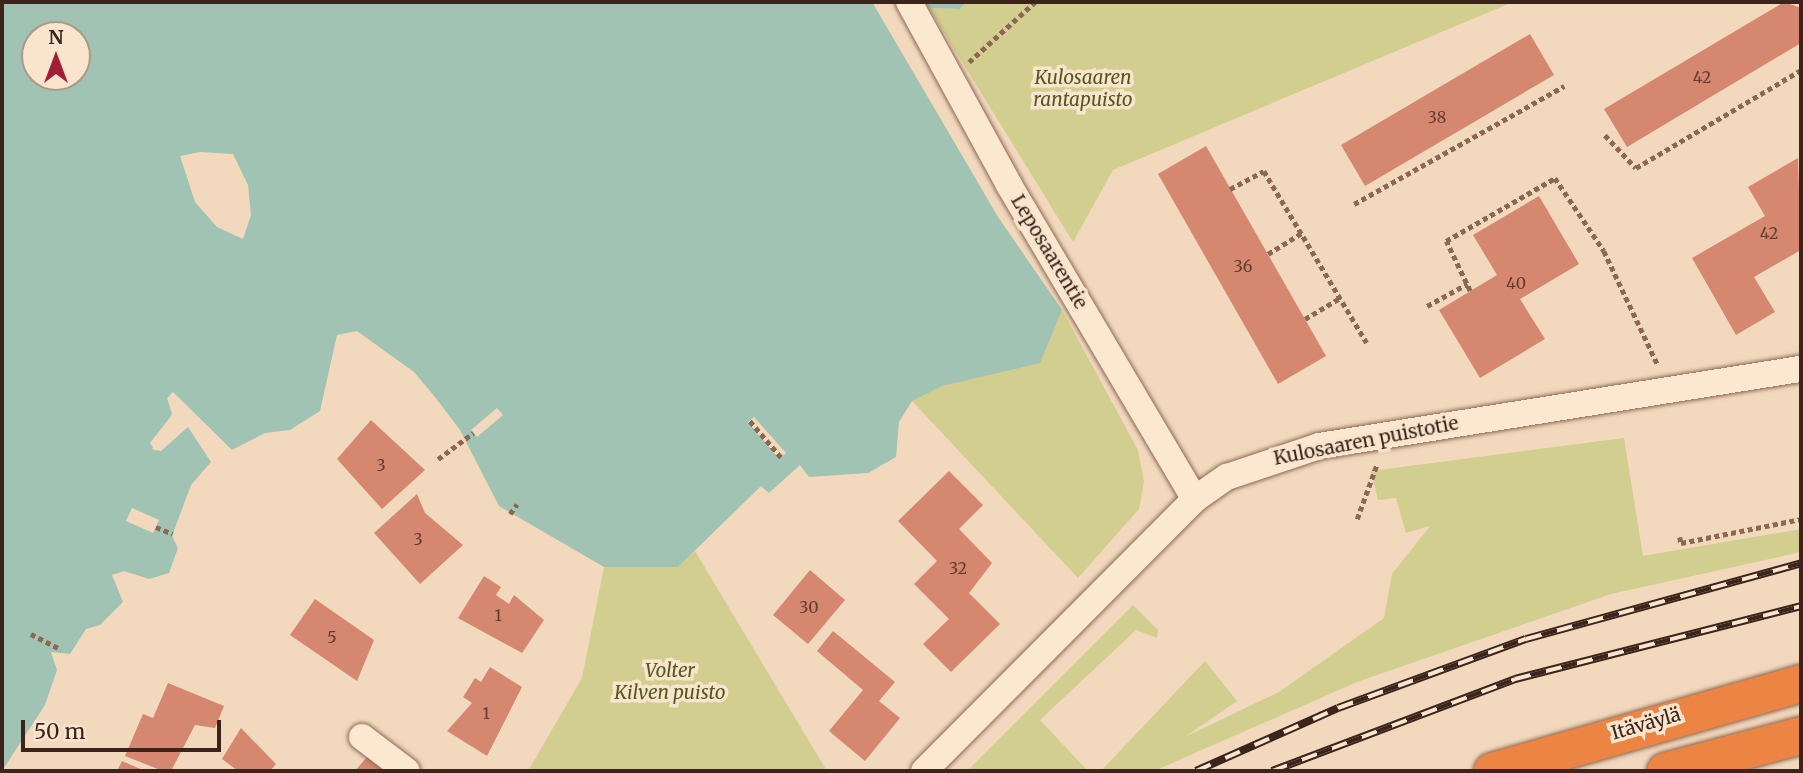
<!DOCTYPE html>
<meta charset="utf-8">
<style>
body{margin:0}
#map{position:relative;width:1803px;height:773px;overflow:hidden;background:#f2d9bd;font-family:Merriweather,serif}
div>[style]{position:absolute}
[style*='--x']{left:calc(var(--x)*1px);top:calc(var(--y)*1px);width:calc(var(--w)*1px);rotate:calc(var(--a)*1deg)}
.green>*{inset:0;background:#d1ce90}
.water>*{inset:0;background:#a1c3b3}
.pier>*{inset:0;background:#f2d9bd}
.building>*{inset:0;background:#d5876f}
.path>*{height:4.5px;margin-top:-2.25px;transform-origin:0;background:repeating-linear-gradient(90deg,#8c6854 0 5px,transparent 0 8.5px)}
.roads{filter:drop-shadow(0 0 2px #8c6854) drop-shadow(0 0 2px #8c6854)}
.minor>*{height:26px;margin:-13px;padding:0 13px;transform-origin:13px;border-radius:13px;background:#fce8d1}
.highway>*{height:37px;margin:-18.5px;padding:0 18.5px;transform-origin:18.5px;border-radius:18.5px;background:#ec8443}
.rail>*{height:8px;margin-top:-4px;transform-origin:0;background:repeating-linear-gradient(90deg,#f9e5cd 0 16px,#3a241b 0 32px);box-sizing:border-box;border-block:2px solid #3a241b}
span{translate:-50% -50%;white-space:nowrap;text-align:center;line-height:1.15;-webkit-text-stroke:7px #f9e5cd;paint-order:stroke}
.number-label{font-size:16px;color:#613d30}
.number-label span{-webkit-text-stroke-width:0}
.park-label{font-size:19px;color:#54591f;font-style:italic}
.street-label{font-size:19px;color:#3a241b}
.frame{position:absolute;inset:0;border:4px solid #3a241b;pointer-events:none}
.north{position:absolute;left:21px;top:21px;width:70px;height:70px;box-sizing:border-box;background:#f9e5cd;border:2px solid #ad9886;border-radius:50%;rotate:0deg;font-size:19px;font-weight:700;line-height:28px;text-align:center;color:#3a241b}
.north::after{content:'';display:block;margin:auto;width:24px;height:32px;background:#a21e36;clip-path:polygon(50% 0,100% 100%,50% 72%,0 100%)}
.scale{position:absolute;left:21px;top:720px;width:200px;height:32px;box-sizing:border-box;border:4px solid #3a241b;border-top:0;padding-left:9px;font-size:21px;line-height:24px;white-space:nowrap;color:#3a241b;-webkit-text-stroke:5px #f9e5cd;paint-order:stroke}
</style>
<div id="map">
<div class="green">
<div style="clip-path:polygon(872px 2px,998px 217px,1062px 310px,1138px 450px,1144px 482px,1139px 509px,1078px 578px,912px 401px)"></div>
<div style="clip-path:polygon(966px 2px,1513px 2px,1113px 170px,1073px 242px,929px 8px,960px 9px)"></div>
<div style="clip-path:polygon(1624px 438px,1643px 556px,1801px 529px,1801px 552px,1611px 594px,1357px 682px,1154px 771px,1101px 771px,1205px 661px,1237px 701px,1185px 737px,1279px 692px,1384px 618px,1392px 574px,1430px 526px,1406px 533px,1396px 498px,1378px 500px,1371px 471px)"></div>
<div style="clip-path:polygon(695px 551px,827px 771px,528px 771px,582px 678px,604px 567px,678px 567px)"></div>
<div style="clip-path:polygon(1133px 605px,1158px 630px,1157px 638px,1136px 630px,1040px 720px,1088px 771px,967px 771px)"></div>
</div>
<div class="water">
<div style="clip-path:polygon(evenodd,2px 2px,872px 2px,998px 217px,1062px 310px,1040px 363px,942px 386px,912px 401px,899px 422px,896px 457px,868px 473px,809px 477px,800px 465px,769px 493px,761px 486px,678px 567px,604px 567px,499px 506px,460px 430px,435px 397px,414px 372px,357px 331px,337px 335px,320px 411px,290px 430px,265px 433px,232px 450px,173px 392px,167px 398px,172px 414px,152px 449px,161px 451px,188px 427px,211px 462px,191px 485px,172px 536px,178px 548px,169px 573px,149px 579px,124px 571px,112px 575px,123px 602px,100px 625px,86px 629px,70px 654px,51px 652px,57px 670px,45px 705px,2px 771px,2px 2px,35px 35px,77px 35px,77px 77px,35px 77px,35px 35px,2px 2px,200px 152px,233px 154px,248px 185px,251px 215px,243px 239px,217px 227px,195px 202px,180px 156px,200px 152px)"></div>
<div style="clip-path:polygon(925px 2px,966px 2px,960px 9px,929px 8px)"></div>
</div>
<div class="pier">
<div style="clip-path:polygon(497px 408px,503px 415px,477px 437px,471px 430px)"></div>
<div style="clip-path:polygon(175px 411px,155px 447px,179px 425px,190px 424px,156px 451px,150px 443px)"></div>
<div style="clip-path:polygon(754px 417px,786px 453px,779px 459px,748px 422px)"></div>
<div style="clip-path:polygon(132px 508px,159px 520px,153px 533px,126px 521px)"></div>
</div>
<div class="building">
<div style="clip-path:polygon(1784px 2px,1801px 8px,1801px 43px,1627px 147px,1604px 109px)"></div>
<div style="clip-path:polygon(1530px 34px,1554px 75px,1365px 186px,1341px 145px)"></div>
<div style="clip-path:polygon(1206px 146px,1326px 356px,1278px 384px,1158px 174px)"></div>
<div style="clip-path:polygon(1798px 158px,1801px 250px,1754px 277px,1775px 312px,1736px 335px,1692px 258px,1765px 216px,1748px 187px)"></div>
<div style="clip-path:polygon(1539px 196px,1579px 264px,1520px 299px,1545px 339px,1480px 378px,1439px 310px,1497px 275px,1473px 235px)"></div>
<div style="clip-path:polygon(371px 420px,425px 470px,382px 509px,337px 459px)"></div>
<div style="clip-path:polygon(949px 471px,983px 505px,959px 529px,992px 563px,969px 593px,1000px 624px,951px 672px,923px 644px,949px 619px,914px 584px,937px 561px,898px 521px)"></div>
<div style="clip-path:polygon(417px 494px,425px 513px,463px 545px,420px 584px,374px 533px)"></div>
<div style="clip-path:polygon(810px 570px,845px 600px,808px 644px,773px 615px)"></div>
<div style="clip-path:polygon(484px 576px,501px 587px,496px 595px,509px 604px,514px 595px,544px 620px,522px 653px,458px 618px)"></div>
<div style="clip-path:polygon(315px 599px,374px 640px,357px 681px,290px 635px)"></div>
<div style="clip-path:polygon(833px 631px,895px 682px,879px 701px,900px 718px,865px 761px,829px 731px,863px 690px,817px 651px)"></div>
<div style="clip-path:polygon(490px 667px,522px 687px,487px 756px,447px 731px,472px 703px,463px 697px,475px 678px,481px 682px)"></div>
<div style="clip-path:polygon(168px 683px,224px 706px,215px 728px,195px 725px,171px 771px,163px 771px,125px 756px,143px 714px,153px 718px)"></div>
<div style="clip-path:polygon(241px 728px,276px 764px,270px 771px,238px 771px,222px 759px)"></div>
<div style="clip-path:polygon(367px 757px,384px 771px,355px 771px)"></div>
<div style="clip-path:polygon(122px 761px,145px 771px,117px 771px)"></div>
</div>
<div class="path">
<div style="--x:969;--y:62;--w:89;--a:-42.3"></div>
<div style="--x:1605;--y:135;--w:45;--a:46.8"></div>
<div style="--x:1636;--y:168;--w:192;--a:-30.7"></div>
<div style="--x:1230;--y:189;--w:38;--a:-28"></div>
<div style="--x:1264;--y:171;--w:200;--a:59.1"></div>
<div style="--x:1354;--y:204;--w:241;--a:-29.3"></div>
<div style="--x:1268;--y:254;--w:39;--a:-32"></div>
<div style="--x:1470;--y:291;--w:55;--a:-115.6"></div>
<div style="--x:1446;--y:241;--w:126;--a:-30"></div>
<div style="--x:1555;--y:178;--w:88;--a:56.1"></div>
<div style="--x:1604;--y:251;--w:126;--a:64.7"></div>
<div style="--x:1427;--y:306;--w:46;--a:-28.8"></div>
<div style="--x:1305;--y:319;--w:41;--a:-31"></div>
<div style="--x:750;--y:421;--w:48;--a:49.3"></div>
<div style="--x:438;--y:459;--w:44;--a:-36.6"></div>
<div style="--x:510;--y:514;--w:12;--a:-55"></div>
<div style="--x:1357;--y:519;--w:59;--a:-70"></div>
<div style="--x:156;--y:527;--w:18;--a:22"></div>
<div style="--x:1680;--y:537;--w:6;--a:81"></div>
<div style="--x:1681;--y:543;--w:122;--a:-11.3"></div>
<div style="--x:31;--y:634;--w:34;--a:27"></div>
</div>
<div class="roads">
<div class="minor">
<div style="--x:909;--y:2;--w:209;--a:61.3"></div>
<div style="--x:1009;--y:185;--w:365;--a:59.4"></div>
<div style="--x:362;--y:737;--w:56;--a:37.1"></div>
<div style="--x:924;--y:771;--w:384;--a:-45.1"></div>
<div style="--x:1195;--y:499;--w:39;--a:-35"></div>
<div style="--x:1227;--y:477;--w:97;--a:-18.6"></div>
<div style="--x:1319;--y:446;--w:488;--a:-9.1"></div>
</div>
<div class="highway">
<div style="--x:1492;--y:771;--w:321;--a:-15.9"></div>
<div style="--x:1665;--y:771;--w:141;--a:-14.8"></div>
</div>
</div>
<div class="rail">
<div style="--x:1196;--y:771;--w:155;--a:-23.9"></div>
<div style="--x:1338;--y:708;--w:200;--a:-20.2"></div>
<div style="--x:1526;--y:639;--w:285;--a:-15.4"></div>
<div style="--x:1272;--y:771;--w:260;--a:-20.7"></div>
<div style="--x:1515;--y:679;--w:295;--a:-14.3"></div>
</div>
<div class="number-label">
<span style="left:1702px;top:77px">42</span>
<span style="left:1437px;top:117px">38</span>
<span style="left:1769px;top:233px">42</span>
<span style="left:1243px;top:266px">36</span>
<span style="left:1516px;top:283px">40</span>
<span style="left:381px;top:465px">3</span>
<span style="left:418px;top:539px">3</span>
<span style="left:958px;top:568px">32</span>
<span style="left:809px;top:607px">30</span>
<span style="left:498px;top:615px">1</span>
<span style="left:332px;top:637px">5</span>
<span style="left:486px;top:713px">1</span>
</div>
<div class="park-label">
<span style="left:1083px;top:89px">Kulosaaren<br>rantapuisto</span>
<span style="left:670px;top:682px">Volter<br>Kilven puisto</span>
</div>
<div class="street-label">
<span style="left:1049px;top:252px;rotate:59deg">Leposaarentie</span>
<span style="left:1366px;top:441px;rotate:-11deg">Kulosaaren puistotie</span>
<span style="left:1646px;top:724px;rotate:-16deg">Itäväylä</span>
</div>
<div class="frame"></div>
<div class="north">N</div>
<div class="scale">50 m</div>
</div>
